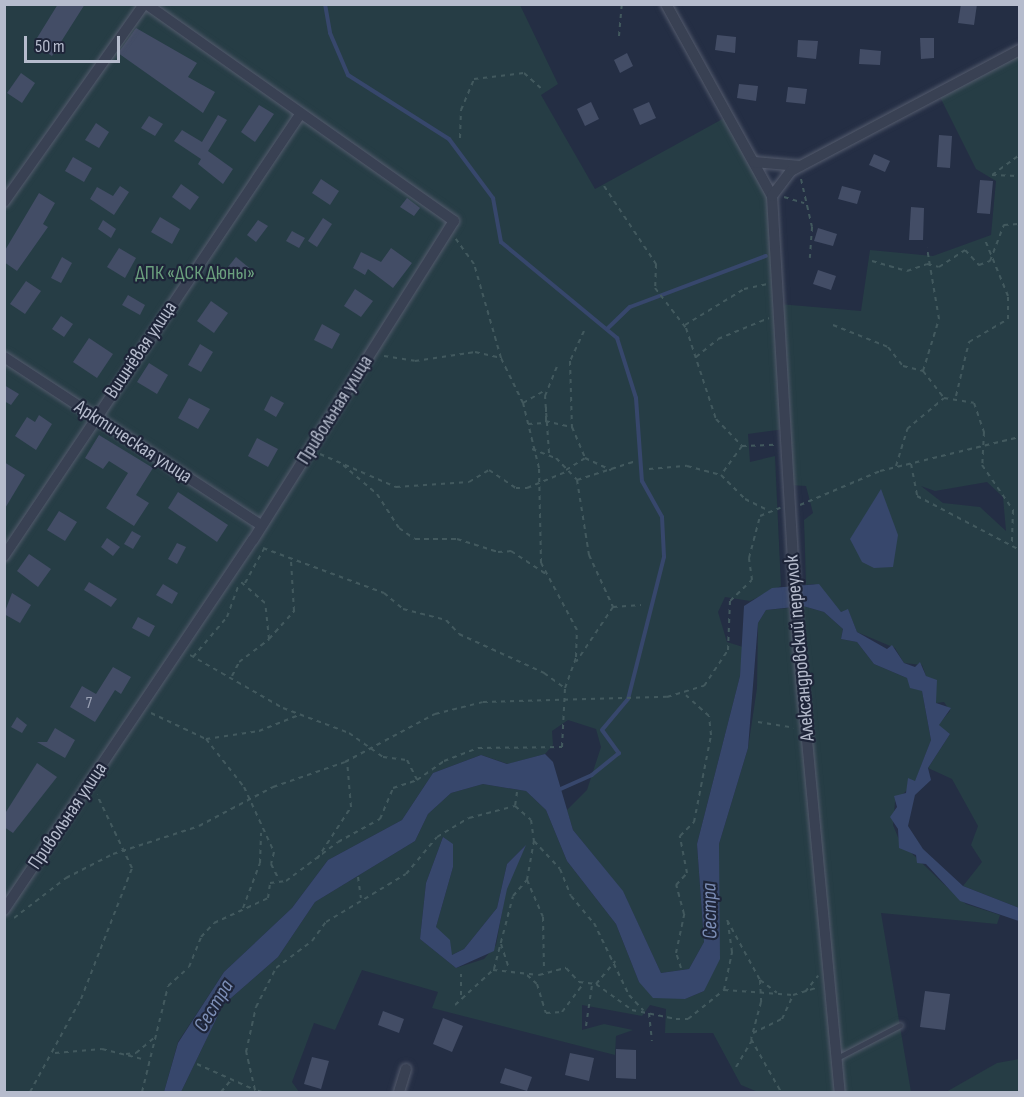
<!DOCTYPE html>
<meta charset="utf-8">
<style>
body{margin:0}
#map{position:relative;width:1024px;height:1097px;overflow:hidden;background:#242e44;font-family:"Sofia Sans Condensed",sans-serif}
div>[style]{position:absolute}
[style*='--x']{left:calc(var(--x)*1px);top:calc(var(--y)*1px);width:calc(var(--w)*1px);rotate:calc(var(--a)*1deg)}
.green>*{inset:0;background:#263d45}
.water>*{inset:0;background:#37476c}
.stream>*{height:4px;margin:-2px;padding:0 2px;transform-origin:2px;border-radius:2px;background:#37476c}
.building>*{inset:0;background:#434d66}
.path>*{height:2px;margin-top:-1px;transform-origin:0;background:repeating-linear-gradient(90deg,#42595e 0 4.5px,transparent 0 9px)}
.roads{filter:drop-shadow(0 0 2px #545b6d) drop-shadow(0 0 2px #545b6d)}
.service>*{height:5px;margin:-2.5px;padding:0 2.5px;transform-origin:2.5px;border-radius:2.5px;background:#394153}
.minor>*{height:10px;margin:-5px;padding:0 5px;transform-origin:5px;border-radius:5px;background:#394153}
span{translate:-50% -50%;white-space:nowrap;text-align:center;line-height:1.15;-webkit-text-stroke:4.5px #1e2539;paint-order:stroke}
.number-label{font-size:16px;color:#99a0b3}
.number-label span{-webkit-text-stroke-width:0}
.park-label{font-size:20px;color:#6ba07e}
.street-label{font-size:20px;color:#b6bccd}
.water-label{font-size:21px;color:#7c8eb6;font-style:italic}
.frame{position:absolute;inset:0;border:6px solid #b6bccd;pointer-events:none}
.scale{position:absolute;left:24px;top:36px;width:96px;height:27px;box-sizing:border-box;border:3px solid #b6bccd;border-top:0;padding-left:8px;font-size:18px;line-height:21px;white-space:nowrap;color:#b6bccd;-webkit-text-stroke:4px #1e2539;paint-order:stroke}
</style>
<div id="map">
<div class="green">
<div style="clip-path:polygon(evenodd,4px 5px,520px 5px,558px 84px,541px 95px,595px 189px,728px 116px,765px 182px,779px 304px,861px 311px,870px 250px,933px 256px,991px 235px,996px 181px,976px 169px,938px 93px,1019px 50px,1019px 908px,963px 886px,982px 862px,971px 845px,978px 826px,952px 779px,928px 768px,950px 734px,938px 725px,950px 711px,944px 702px,936px 703px,922px 665px,904px 663px,895px 648px,857px 632px,848px 610px,841px 612px,814px 584px,806px 585px,804px 520px,813px 513px,806px 486px,788px 485px,785px 429px,748px 434px,750px 462px,775px 456px,781px 586px,750px 601px,725px 597px,718px 612px,727px 642px,743px 647px,740px 676px,697px 844px,704px 942px,689px 969px,661px 973px,623px 892px,573px 830px,567px 810px,587px 790px,601px 747px,596px 729px,568px 720px,552px 731px,553px 745px,545px 754px,508px 764px,481px 755px,433px 773px,402px 820px,328px 860px,292px 908px,224px 972px,178px 1042px,164px 1092px,5px 1092px,4px 5px,987px 482px,1003px 497px,1006px 531px,980px 507px,943px 503px,921px 486px,935px 491px,987px 482px)"></div>
<div style="clip-path:polygon(803px 606px,824px 612px,843px 629px,841px 639px,857px 642px,874px 664px,907px 678px,922px 691px,931px 740px,915px 782px,895px 802px,893px 825px,900px 842px,951px 891px,966px 904px,1000px 915px,997px 924px,881px 913px,911px 1092px,843px 1092px,801px 644px,805px 640px)"></div>
<div style="clip-path:polygon(evenodd,789px 608px,838px 1092px,758px 1092px,741px 1085px,713px 1033px,665px 1033px,666px 1009px,650px 1005px,642px 1016px,582px 1005px,582px 1030px,604px 1024px,633px 1030px,616px 1036px,615px 1055px,432px 1008px,438px 992px,362px 970px,335px 1030px,314px 1023px,292px 1082px,299px 1092px,181px 1092px,223px 1005px,278px 957px,315px 902px,415px 841px,428px 814px,451px 793px,483px 784px,526px 791px,546px 810px,567px 861px,616px 924px,639px 982px,685px 999px,704px 991px,719px 844px,748px 748px,757px 688px,758px 623px,766px 610px,789px 608px,443px 837px,453px 867px,436px 927px,452px 955px,464px 949px,497px 908px,507px 864px,525px 846px,506px 889px,496px 945px,484px 959px,456px 968px,420px 939px,426px 883px,443px 837px)"></div>
<div style="clip-path:polygon(1019px 1059px,1019px 1092px,946px 1092px,997px 1063px)"></div>
</div>
<div class="water">
<div style="clip-path:polygon(881px 489px,898px 535px,893px 567px,874px 568px,862px 562px,850px 539px)"></div>
<div style="clip-path:polygon(819px 584px,841px 612px,848px 609px,857px 632px,887px 649px,892px 645px,904px 663px,915px 667px,920px 662px,926px 676px,937px 680px,936px 703px,951px 708px,939px 725px,950px 734px,928px 768px,931px 780px,915px 795px,908px 826px,923px 849px,963px 886px,1019px 908px,1019px 921px,960px 901px,926px 864px,917px 863px,916px 855px,899px 848px,898px 829px,890px 817px,897px 807px,894px 796px,906px 793px,908px 778px,915px 781px,931px 740px,922px 691px,910px 688px,907px 678px,874px 664px,857px 642px,841px 639px,843px 629px,824px 612px,803px 606px,766px 610px,758px 623px,748px 748px,719px 844px,720px 959px,704px 991px,685px 999px,653px 998px,639px 982px,616px 924px,567px 861px,546px 810px,526px 791px,483px 784px,451px 793px,428px 814px,415px 841px,315px 902px,278px 957px,223px 1005px,181px 1092px,164px 1092px,178px 1043px,224px 972px,292px 908px,328px 860px,402px 820px,433px 773px,481px 755px,507px 764px,545px 754px,553px 762px,573px 830px,623px 891px,661px 973px,689px 969px,704px 942px,697px 844px,740px 676px,744px 606px,772px 588px)"></div>
<div style="clip-path:polygon(443px 837px,453px 844px,453px 867px,436px 927px,450px 940px,452px 955px,464px 949px,497px 908px,507px 864px,526px 845px,507px 889px,494px 951px,456px 968px,420px 939px,426px 883px)"></div>
</div>
<div class="stream">
<div style="--x:325;--y:4;--w:29;--a:80"></div>
<div style="--x:330;--y:33;--w:46;--a:66.8"></div>
<div style="--x:348;--y:75;--w:120;--a:32.4"></div>
<div style="--x:449;--y:139;--w:74;--a:53.3"></div>
<div style="--x:493;--y:198;--w:45;--a:79.7"></div>
<div style="--x:501;--y:242;--w:151;--a:39.6"></div>
<div style="--x:617;--y:338;--w:63;--a:72.4"></div>
<div style="--x:636;--y:398;--w:83;--a:85.9"></div>
<div style="--x:642;--y:481;--w:41;--a:60.9"></div>
<div style="--x:662;--y:517;--w:40;--a:87.1"></div>
<div style="--x:664;--y:557;--w:146;--a:104.2"></div>
<div style="--x:628;--y:699;--w:40;--a:130"></div>
<div style="--x:602;--y:730;--w:29;--a:54"></div>
<div style="--x:619;--y:753;--w:35;--a:141"></div>
<div style="--x:592;--y:775;--w:35;--a:156"></div>
<div style="--x:607;--y:329;--w:32;--a:-44"></div>
<div style="--x:630;--y:307;--w:145;--a:-20.6"></div>
</div>
<div class="building">
<div style="clip-path:polygon(58px 4px,85px 4px,52px 56px,41px 49px,45px 42px,37px 38px)"></div>
<div style="clip-path:polygon(961px 4px,977px 4px,974px 25px,958px 23px)"></div>
<div style="clip-path:polygon(136px 28px,197px 63px,188px 77px,215px 92px,203px 113px,118px 53px)"></div>
<div style="clip-path:polygon(717px 35px,736px 37px,735px 53px,715px 50px)"></div>
<div style="clip-path:polygon(920px 38px,934px 38px,934px 58px,921px 59px)"></div>
<div style="clip-path:polygon(798px 40px,818px 41px,816px 59px,797px 57px)"></div>
<div style="clip-path:polygon(860px 49px,881px 51px,880px 65px,859px 64px)"></div>
<div style="clip-path:polygon(627px 53px,633px 66px,620px 73px,614px 60px)"></div>
<div style="clip-path:polygon(21px 73px,35px 83px,22px 103px,7px 93px)"></div>
<div style="clip-path:polygon(739px 84px,758px 86px,756px 101px,737px 98px)"></div>
<div style="clip-path:polygon(788px 87px,807px 89px,805px 104px,786px 102px)"></div>
<div style="clip-path:polygon(591px 102px,599px 119px,585px 126px,577px 109px)"></div>
<div style="clip-path:polygon(649px 102px,656px 118px,640px 125px,633px 109px)"></div>
<div style="clip-path:polygon(259px 105px,274px 114px,255px 142px,241px 132px)"></div>
<div style="clip-path:polygon(218px 115px,227px 120px,208px 151px,233px 169px,223px 184px,198px 164px,201px 159px,174px 141px,182px 130px,202px 142px)"></div>
<div style="clip-path:polygon(149px 116px,163px 124px,155px 136px,141px 128px)"></div>
<div style="clip-path:polygon(96px 123px,109px 132px,99px 148px,85px 140px)"></div>
<div style="clip-path:polygon(939px 135px,952px 136px,950px 168px,937px 167px)"></div>
<div style="clip-path:polygon(874px 154px,890px 161px,885px 172px,869px 165px)"></div>
<div style="clip-path:polygon(73px 157px,92px 168px,84px 182px,65px 171px)"></div>
<div style="clip-path:polygon(321px 179px,339px 191px,330px 205px,312px 193px)"></div>
<div style="clip-path:polygon(980px 180px,993px 181px,990px 214px,977px 213px)"></div>
<div style="clip-path:polygon(181px 184px,199px 197px,190px 210px,172px 197px)"></div>
<div style="clip-path:polygon(120px 186px,129px 192px,114px 215px,90px 199px,97px 187px,113px 196px)"></div>
<div style="clip-path:polygon(842px 186px,861px 191px,857px 204px,838px 199px)"></div>
<div style="clip-path:polygon(39px 193px,55px 203px,43px 224px,48px 227px,17px 271px,4px 262px,4px 252px)"></div>
<div style="clip-path:polygon(407px 198px,420px 208px,414px 216px,400px 207px)"></div>
<div style="clip-path:polygon(911px 207px,924px 208px,923px 240px,909px 240px)"></div>
<div style="clip-path:polygon(160px 217px,180px 229px,172px 244px,151px 232px)"></div>
<div style="clip-path:polygon(323px 218px,332px 224px,317px 247px,308px 241px)"></div>
<div style="clip-path:polygon(103px 220px,116px 229px,111px 238px,98px 229px)"></div>
<div style="clip-path:polygon(258px 220px,268px 226px,256px 242px,247px 235px)"></div>
<div style="clip-path:polygon(818px 228px,837px 234px,833px 246px,814px 241px)"></div>
<div style="clip-path:polygon(292px 231px,305px 238px,299px 248px,286px 241px)"></div>
<div style="clip-path:polygon(119px 248px,136px 258px,125px 278px,107px 267px)"></div>
<div style="clip-path:polygon(391px 248px,412px 263px,393px 288px,368px 269px,365px 275px,353px 268px,361px 252px,381px 262px)"></div>
<div style="clip-path:polygon(62px 257px,72px 263px,61px 283px,51px 278px)"></div>
<div style="clip-path:polygon(236px 257px,253px 271px,245px 280px,228px 267px)"></div>
<div style="clip-path:polygon(818px 270px,836px 276px,831px 290px,813px 284px)"></div>
<div style="clip-path:polygon(26px 281px,41px 291px,25px 314px,10px 304px)"></div>
<div style="clip-path:polygon(355px 289px,373px 301px,361px 317px,344px 306px)"></div>
<div style="clip-path:polygon(128px 295px,145px 305px,140px 315px,122px 305px)"></div>
<div style="clip-path:polygon(211px 301px,228px 313px,214px 333px,197px 321px)"></div>
<div style="clip-path:polygon(61px 316px,73px 324px,64px 337px,52px 329px)"></div>
<div style="clip-path:polygon(322px 324px,340px 334px,332px 349px,314px 340px)"></div>
<div style="clip-path:polygon(89px 338px,113px 354px,97px 378px,73px 362px)"></div>
<div style="clip-path:polygon(200px 344px,213px 352px,201px 372px,188px 365px)"></div>
<div style="clip-path:polygon(149px 363px,168px 375px,157px 394px,137px 382px)"></div>
<div style="clip-path:polygon(4px 385px,19px 394px,11px 405px,4px 401px)"></div>
<div style="clip-path:polygon(271px 396px,284px 403px,276px 417px,264px 410px)"></div>
<div style="clip-path:polygon(189px 398px,210px 409px,198px 429px,178px 418px)"></div>
<div style="clip-path:polygon(39px 415px,52px 424px,36px 450px,15px 436px,27px 417px,35px 422px)"></div>
<div style="clip-path:polygon(99px 435px,153px 468px,136px 495px,149px 503px,134px 526px,106px 508px,128px 473px,109px 461px,103px 469px,85px 458px)"></div>
<div style="clip-path:polygon(257px 438px,278px 449px,268px 467px,248px 456px)"></div>
<div style="clip-path:polygon(4px 462px,25px 475px,4px 510px)"></div>
<div style="clip-path:polygon(178px 492px,228px 525px,217px 542px,168px 508px)"></div>
<div style="clip-path:polygon(59px 511px,77px 522px,65px 541px,47px 530px)"></div>
<div style="clip-path:polygon(132px 531px,141px 536px,133px 549px,124px 544px)"></div>
<div style="clip-path:polygon(107px 538px,120px 547px,113px 556px,101px 547px)"></div>
<div style="clip-path:polygon(177px 543px,186px 547px,177px 564px,168px 559px)"></div>
<div style="clip-path:polygon(29px 554px,51px 569px,38px 587px,17px 571px)"></div>
<div style="clip-path:polygon(89px 582px,117px 599px,111px 607px,84px 590px)"></div>
<div style="clip-path:polygon(163px 584px,178px 593px,172px 604px,156px 595px)"></div>
<div style="clip-path:polygon(12px 593px,31px 605px,20px 623px,4px 614px)"></div>
<div style="clip-path:polygon(138px 617px,155px 626px,149px 637px,132px 628px)"></div>
<div style="clip-path:polygon(113px 667px,131px 677px,121px 694px,115px 690px,95px 722px,70px 707px,82px 686px,96px 694px)"></div>
<div style="clip-path:polygon(17px 717px,27px 725px,22px 733px,11px 727px)"></div>
<div style="clip-path:polygon(55px 728px,75px 740px,65px 758px,37px 742px,47px 742px)"></div>
<div style="clip-path:polygon(37px 763px,57px 777px,13px 833px,4px 827px,4px 815px)"></div>
<div style="clip-path:polygon(925px 991px,950px 994px,945px 1030px,920px 1027px)"></div>
<div style="clip-path:polygon(383px 1011px,404px 1019px,399px 1033px,378px 1025px)"></div>
<div style="clip-path:polygon(443px 1018px,463px 1026px,452px 1052px,433px 1044px)"></div>
<div style="clip-path:polygon(616px 1049px,636px 1050px,636px 1079px,616px 1078px)"></div>
<div style="clip-path:polygon(570px 1053px,594px 1058px,589px 1081px,565px 1075px)"></div>
<div style="clip-path:polygon(312px 1057px,329px 1061px,321px 1089px,304px 1084px)"></div>
<div style="clip-path:polygon(505px 1068px,532px 1077px,527px 1091px,500px 1083px)"></div>
</div>
<div class="path">
<div style="--x:475;--y:4;--w:1;--a:45"></div>
<div style="--x:619;--y:36;--w:32;--a:-85"></div>
<div style="--x:460;--y:138;--w:28;--a:-88"></div>
<div style="--x:461;--y:110;--w:34;--a:-67"></div>
<div style="--x:474;--y:79;--w:50;--a:-6.8"></div>
<div style="--x:524;--y:73;--w:24;--a:42"></div>
<div style="--x:992;--y:175;--w:34;--a:-36"></div>
<div style="--x:992;--y:175;--w:28;--a:2"></div>
<div style="--x:801;--y:179;--w:49;--a:77.1"></div>
<div style="--x:812;--y:227;--w:31;--a:94"></div>
<div style="--x:604;--y:186;--w:94;--a:56.3"></div>
<div style="--x:656;--y:264;--w:24;--a:92"></div>
<div style="--x:655;--y:288;--w:51;--a:52.2"></div>
<div style="--x:686;--y:328;--w:96;--a:71.8"></div>
<div style="--x:716;--y:419;--w:37;--a:46"></div>
<div style="--x:742;--y:446;--w:36;--a:126"></div>
<div style="--x:721;--y:475;--w:34;--a:45"></div>
<div style="--x:745;--y:499;--w:25;--a:26"></div>
<div style="--x:784;--y:197;--w:21;--a:17"></div>
<div style="--x:872;--y:261;--w:36;--a:16"></div>
<div style="--x:907;--y:271;--w:21;--a:-19"></div>
<div style="--x:927;--y:264;--w:12;--a:14"></div>
<div style="--x:939;--y:267;--w:31;--a:-33"></div>
<div style="--x:965;--y:250;--w:21;--a:47"></div>
<div style="--x:979;--y:265;--w:12;--a:-20"></div>
<div style="--x:990;--y:261;--w:39;--a:-69"></div>
<div style="--x:1004;--y:225;--w:16;--a:-4"></div>
<div style="--x:685;--y:325;--w:69;--a:-31.4"></div>
<div style="--x:744;--y:289;--w:24;--a:-12"></div>
<div style="--x:833;--y:325;--w:59;--a:21.8"></div>
<div style="--x:888;--y:347;--w:24;--a:52"></div>
<div style="--x:903;--y:366;--w:21;--a:14"></div>
<div style="--x:923;--y:371;--w:34;--a:52"></div>
<div style="--x:944;--y:398;--w:30;--a:9"></div>
<div style="--x:974;--y:403;--w:31;--a:71"></div>
<div style="--x:984;--y:432;--w:33;--a:93"></div>
<div style="--x:982;--y:465;--w:55;--a:55.4"></div>
<div style="--x:1013;--y:510;--w:33;--a:92"></div>
<div style="--x:584;--y:331;--w:33;--a:115"></div>
<div style="--x:570;--y:361;--w:66;--a:88.3"></div>
<div style="--x:572;--y:427;--w:34;--a:67"></div>
<div style="--x:384;--y:356;--w:31;--a:9"></div>
<div style="--x:415;--y:361;--w:61;--a:-8.5"></div>
<div style="--x:475;--y:352;--w:27;--a:13"></div>
<div style="--x:696;--y:357;--w:28;--a:-39"></div>
<div style="--x:718;--y:339;--w:55;--a:-22.4"></div>
<div style="--x:923;--y:371;--w:54;--a:-72.9"></div>
<div style="--x:939;--y:319;--w:72;--a:-99.6"></div>
<div style="--x:956;--y:396;--w:56;--a:-76.5"></div>
<div style="--x:969;--y:342;--w:45;--a:-30.5"></div>
<div style="--x:1008;--y:319;--w:23;--a:-90"></div>
<div style="--x:1008;--y:296;--w:61;--a:-112.3"></div>
<div style="--x:523;--y:403;--w:24;--a:-30"></div>
<div style="--x:545;--y:421;--w:28;--a:13"></div>
<div style="--x:546;--y:421;--w:17;--a:-90"></div>
<div style="--x:528;--y:424;--w:17;--a:-3"></div>
<div style="--x:742;--y:446;--w:33;--a:-2"></div>
<div style="--x:532;--y:449;--w:26;--a:21"></div>
<div style="--x:556;--y:458;--w:30;--a:46"></div>
<div style="--x:577;--y:480;--w:76;--a:80.9"></div>
<div style="--x:589;--y:555;--w:57;--a:65.2"></div>
<div style="--x:613;--y:607;--w:66;--a:123.9"></div>
<div style="--x:549;--y:453;--w:57;--a:-94"></div>
<div style="--x:545;--y:396;--w:35;--a:-68"></div>
<div style="--x:320;--y:454;--w:83;--a:23.5"></div>
<div style="--x:396;--y:487;--w:73;--a:-3.9"></div>
<div style="--x:469;--y:482;--w:23;--a:-31"></div>
<div style="--x:489;--y:470;--w:32;--a:34"></div>
<div style="--x:516;--y:488;--w:11;--a:0"></div>
<div style="--x:527;--y:488;--w:44;--a:-22.5"></div>
<div style="--x:911;--y:464;--w:33;--a:79"></div>
<div style="--x:917;--y:496;--w:116;--a:27.7"></div>
<div style="--x:343;--y:465;--w:45;--a:40.5"></div>
<div style="--x:377;--y:494;--w:40;--a:57.1"></div>
<div style="--x:399;--y:528;--w:19;--a:35"></div>
<div style="--x:415;--y:539;--w:42;--a:0"></div>
<div style="--x:457;--y:539;--w:43;--a:17.6"></div>
<div style="--x:498;--y:552;--w:13;--a:-4"></div>
<div style="--x:511;--y:551;--w:42;--a:33.3"></div>
<div style="--x:896;--y:466;--w:39;--a:-73"></div>
<div style="--x:907;--y:429;--w:48;--a:-40"></div>
<div style="--x:649;--y:469;--w:38;--a:-5"></div>
<div style="--x:687;--y:466;--w:35;--a:15"></div>
<div style="--x:566;--y:470;--w:22;--a:-32"></div>
<div style="--x:585;--y:458;--w:29;--a:25"></div>
<div style="--x:577;--y:480;--w:62;--a:-17.9"></div>
<div style="--x:800;--y:505;--w:87;--a:-23"></div>
<div style="--x:880;--y:471;--w:144;--a:-13.7"></div>
<div style="--x:263;--y:548;--w:129;--a:20.4"></div>
<div style="--x:384;--y:593;--w:25;--a:40"></div>
<div style="--x:403;--y:609;--w:44;--a:14.3"></div>
<div style="--x:446;--y:620;--w:19;--a:47"></div>
<div style="--x:459;--y:634;--w:94;--a:24.6"></div>
<div style="--x:544;--y:673;--w:26;--a:36"></div>
<div style="--x:245;--y:583;--w:39;--a:-61"></div>
<div style="--x:613;--y:607;--w:28;--a:-4"></div>
<div style="--x:269;--y:639;--w:38;--a:-48"></div>
<div style="--x:294;--y:611;--w:50;--a:-93.4"></div>
<div style="--x:190;--y:655;--w:107;--a:29.7"></div>
<div style="--x:283;--y:708;--w:71;--a:20.7"></div>
<div style="--x:349;--y:733;--w:42;--a:35.2"></div>
<div style="--x:383;--y:757;--w:24;--a:7"></div>
<div style="--x:407;--y:760;--w:22;--a:63"></div>
<div style="--x:193;--y:657;--w:52;--a:-49.6"></div>
<div style="--x:227;--y:617;--w:33;--a:-70"></div>
<div style="--x:232;--y:676;--w:16;--a:-63"></div>
<div style="--x:239;--y:662;--w:38;--a:-37"></div>
<div style="--x:269;--y:639;--w:36;--a:-96"></div>
<div style="--x:265;--y:603;--w:33;--a:-139"></div>
<div style="--x:151;--y:713;--w:61;--a:25.3"></div>
<div style="--x:206;--y:739;--w:54;--a:-8.6"></div>
<div style="--x:259;--y:731;--w:43;--a:-21.8"></div>
<div style="--x:758;--y:722;--w:36;--a:9"></div>
<div style="--x:206;--y:739;--w:61;--a:51.6"></div>
<div style="--x:244;--y:787;--w:72;--a:65.2"></div>
<div style="--x:274;--y:852;--w:12;--a:104"></div>
<div style="--x:271;--y:864;--w:18;--a:63"></div>
<div style="--x:517;--y:792;--w:14;--a:98"></div>
<div style="--x:515;--y:806;--w:21;--a:41"></div>
<div style="--x:531;--y:820;--w:21;--a:82"></div>
<div style="--x:534;--y:841;--w:38;--a:47"></div>
<div style="--x:560;--y:869;--w:29;--a:68"></div>
<div style="--x:571;--y:896;--w:35;--a:50"></div>
<div style="--x:594;--y:923;--w:80;--a:64.1"></div>
<div style="--x:629;--y:995;--w:21;--a:47"></div>
<div style="--x:317;--y:859;--w:62;--a:-56.8"></div>
<div style="--x:351;--y:807;--w:47;--a:-94.9"></div>
<div style="--x:358;--y:877;--w:21;--a:82"></div>
<div style="--x:527;--y:880;--w:40;--a:66.6"></div>
<div style="--x:543;--y:917;--w:54;--a:88.9"></div>
<div style="--x:243;--y:908;--w:48;--a:-69.3"></div>
<div style="--x:260;--y:863;--w:30;--a:-88"></div>
<div style="--x:14;--y:918;--w:66;--a:-37.6"></div>
<div style="--x:66;--y:878;--w:53;--a:-27.1"></div>
<div style="--x:113;--y:854;--w:90;--a:-18"></div>
<div style="--x:199;--y:826;--w:84;--a:-27.8"></div>
<div style="--x:273;--y:787;--w:76;--a:-19.1"></div>
<div style="--x:345;--y:762;--w:102;--a:-28.1"></div>
<div style="--x:435;--y:714;--w:49;--a:-14"></div>
<div style="--x:483;--y:702;--w:184;--a:-1.6"></div>
<div style="--x:667;--y:697;--w:39;--a:-17"></div>
<div style="--x:704;--y:686;--w:43;--a:-56.3"></div>
<div style="--x:728;--y:650;--w:49;--a:-87.7"></div>
<div style="--x:730;--y:601;--w:30;--a:-44"></div>
<div style="--x:752;--y:580;--w:22;--a:-98"></div>
<div style="--x:749;--y:558;--w:43;--a:-75.3"></div>
<div style="--x:760;--y:516;--w:22;--a:-22"></div>
<div style="--x:727;--y:920;--w:68;--a:61.2"></div>
<div style="--x:760;--y:980;--w:21;--a:37"></div>
<div style="--x:501;--y:944;--w:26;--a:72"></div>
<div style="--x:681;--y:968;--w:16;--a:-108"></div>
<div style="--x:676;--y:953;--w:40;--a:-78"></div>
<div style="--x:684;--y:914;--w:30;--a:-105"></div>
<div style="--x:676;--y:885;--w:16;--a:-47"></div>
<div style="--x:687;--y:873;--w:38;--a:-101"></div>
<div style="--x:680;--y:836;--w:20;--a:-45"></div>
<div style="--x:694;--y:822;--w:89;--a:-78.9"></div>
<div style="--x:711;--y:735;--w:19;--a:-96"></div>
<div style="--x:709;--y:716;--w:31;--a:-138"></div>
<div style="--x:494;--y:969;--w:75;--a:-75.4"></div>
<div style="--x:513;--y:896;--w:21;--a:-49"></div>
<div style="--x:527;--y:880;--w:40;--a:-80"></div>
<div style="--x:527;--y:975;--w:13;--a:42"></div>
<div style="--x:537;--y:984;--w:30;--a:73"></div>
<div style="--x:546;--y:1013;--w:16;--a:-4"></div>
<div style="--x:562;--y:1012;--w:35;--a:-53"></div>
<div style="--x:760;--y:980;--w:22;--a:87"></div>
<div style="--x:761;--y:1002;--w:38;--a:105"></div>
<div style="--x:751;--y:1039;--w:61;--a:60.5"></div>
<div style="--x:596;--y:984;--w:30;--a:-50"></div>
<div style="--x:724;--y:990;--w:39;--a:-78"></div>
<div style="--x:732;--y:952;--w:30;--a:-98"></div>
<div style="--x:805;--y:992;--w:21;--a:-51"></div>
<div style="--x:461;--y:995;--w:21;--a:-90"></div>
<div style="--x:455;--y:1005;--w:52;--a:-42.6"></div>
<div style="--x:493;--y:970;--w:46;--a:6.2"></div>
<div style="--x:539;--y:975;--w:28;--a:-15"></div>
<div style="--x:566;--y:968;--w:19;--a:47"></div>
<div style="--x:579;--y:982;--w:17;--a:7"></div>
<div style="--x:596;--y:984;--w:44;--a:35.8"></div>
<div style="--x:632;--y:1010;--w:45;--a:11.6"></div>
<div style="--x:676;--y:1019;--w:12;--a:0"></div>
<div style="--x:688;--y:1019;--w:46;--a:-38.9"></div>
<div style="--x:724;--y:990;--w:69;--a:4.1"></div>
<div style="--x:793;--y:995;--w:27;--a:-17"></div>
<div style="--x:649;--y:1013;--w:28;--a:84"></div>
<div style="--x:586;--y:1026;--w:41;--a:-81.7"></div>
<div style="--x:753;--y:1033;--w:32;--a:-26"></div>
<div style="--x:782;--y:1019;--w:26;--a:-65"></div>
<div style="--x:55;--y:1053;--w:47;--a:-4.9"></div>
<div style="--x:102;--y:1049;--w:45;--a:14"></div>
<div style="--x:126;--y:1054;--w:10;--a:-6"></div>
<div style="--x:136;--y:1053;--w:26;--a:-40"></div>
<div style="--x:197;--y:1064;--w:64;--a:24.1"></div>
<div style="--x:736;--y:1067;--w:31;--a:-59"></div>
<div style="--x:30;--y:1092;--w:106;--a:-61.3"></div>
<div style="--x:81;--y:999;--w:141;--a:-68.7"></div>
<div style="--x:132;--y:868;--w:81;--a:-115.6"></div>
<div style="--x:142;--y:1092;--w:109;--a:-76.2"></div>
<div style="--x:168;--y:986;--w:28;--a:-42"></div>
<div style="--x:189;--y:967;--w:32;--a:-68"></div>
<div style="--x:201;--y:937;--w:19;--a:-47"></div>
<div style="--x:214;--y:923;--w:60;--a:-24.8"></div>
<div style="--x:268;--y:898;--w:15;--a:-82"></div>
<div style="--x:270;--y:883;--w:16;--a:-7"></div>
<div style="--x:286;--y:881;--w:65;--a:-36.9"></div>
<div style="--x:338;--y:842;--w:48;--a:-28.7"></div>
<div style="--x:380;--y:819;--w:34;--a:-67"></div>
<div style="--x:393;--y:788;--w:25;--a:-18"></div>
<div style="--x:417;--y:780;--w:33;--a:-35"></div>
<div style="--x:444;--y:761;--w:36;--a:-21"></div>
<div style="--x:478;--y:748;--w:84;--a:-0.7"></div>
<div style="--x:562;--y:747;--w:59;--a:-87.1"></div>
<div style="--x:565;--y:688;--w:33;--a:-70"></div>
<div style="--x:576;--y:657;--w:27;--a:-88"></div>
<div style="--x:577;--y:630;--w:76;--a:-118.2"></div>
<div style="--x:541;--y:563;--w:95;--a:-91.2"></div>
<div style="--x:539;--y:468;--w:67;--a:-103.8"></div>
<div style="--x:523;--y:403;--w:50;--a:-116.1"></div>
<div style="--x:501;--y:358;--w:98;--a:-106"></div>
<div style="--x:474;--y:264;--w:31;--a:-126"></div>
<div style="--x:221;--y:1092;--w:16;--a:-50"></div>
<div style="--x:262;--y:1092;--w:7;--a:-164"></div>
<div style="--x:255;--y:1090;--w:39;--a:-103"></div>
<div style="--x:246;--y:1052;--w:46;--a:-77.5"></div>
<div style="--x:256;--y:1007;--w:44;--a:-62.9"></div>
<div style="--x:276;--y:968;--w:45;--a:-36.9"></div>
<div style="--x:312;--y:941;--w:24;--a:-54"></div>
<div style="--x:326;--y:922;--w:93;--a:-31"></div>
<div style="--x:406;--y:874;--w:48;--a:-50"></div>
<div style="--x:437;--y:837;--w:37;--a:-31"></div>
<div style="--x:469;--y:818;--w:48;--a:-14.6"></div>
</div>
<div class="roads">
<div class="service">
<div style="--x:837;--y:1058;--w:71;--a:-27.6"></div>
</div>
<div class="minor">
<div style="--x:666;--y:4;--w:219;--a:61.1"></div>
<div style="--x:772;--y:196;--w:448;--a:86.7"></div>
<div style="--x:798;--y:643;--w:451;--a:84.7"></div>
<div style="--x:754;--y:162;--w:46;--a:5"></div>
<div style="--x:772;--y:196;--w:31;--a:-53"></div>
<div style="--x:791;--y:171;--w:259;--a:-27.9"></div>
<div style="--x:4;--y:202;--w:242;--a:-54.7"></div>
<div style="--x:4;--y:357;--w:308;--a:33.2"></div>
<div style="--x:4;--y:556;--w:530;--a:-56.16"></div>
<div style="--x:4;--y:910;--w:446;--a:-56.1"></div>
<div style="--x:253;--y:540;--w:377;--a:-57.8"></div>
<div style="--x:454;--y:221;--w:377;--a:-144.8"></div>
<div style="--x:399;--y:1092;--w:24;--a:-73"></div>
</div>
</div>
<div class="number-label">
<span style="left:89px;top:704px">7</span>
</div>
<div class="park-label">
<span style="left:195px;top:273px">ДПК «ДСК Дюны»</span>
</div>
<div class="street-label">
<span style="left:141px;top:350px;rotate:-56deg">Вишнёвая улица</span>
<span style="left:335px;top:410px;rotate:-58deg">Привольная улица</span>
<span style="left:133px;top:442px;rotate:33deg">Арктическая улица</span>
<span style="left:800px;top:648px;rotate:-95deg">Александровский переулок</span>
<span style="left:68px;top:816px;rotate:-56deg">Привольная улица</span>
</div>
<div class="water-label">
<span style="left:710px;top:911px;rotate:-91deg">Сестра</span>
<span style="left:214px;top:1006px;rotate:-59deg">Сестра</span>
</div>
<div class="frame"></div>
<div class="scale">50 m</div>
</div>
